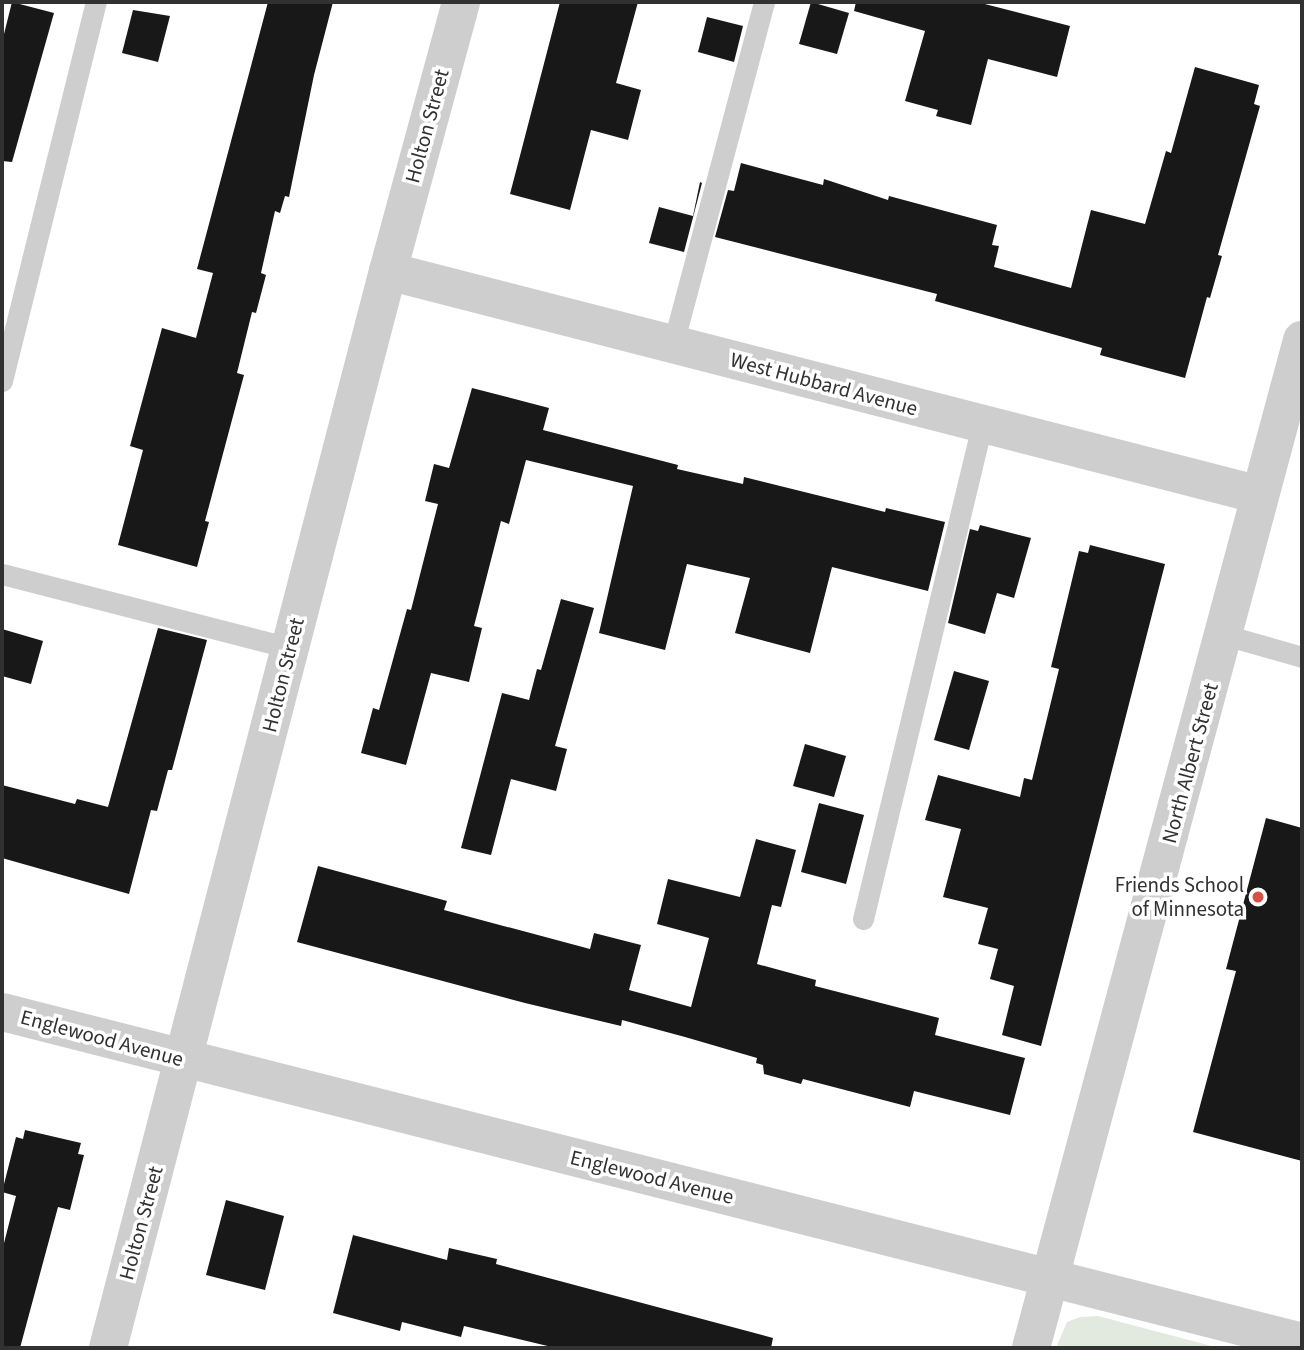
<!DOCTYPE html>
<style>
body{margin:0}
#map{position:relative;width:1304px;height:1350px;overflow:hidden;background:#fff;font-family:"Source Sans 3",sans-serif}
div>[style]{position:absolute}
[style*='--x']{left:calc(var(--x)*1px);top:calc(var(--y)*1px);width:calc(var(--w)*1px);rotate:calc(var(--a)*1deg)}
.green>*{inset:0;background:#e2e9de}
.building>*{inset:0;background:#181818}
.service>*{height:21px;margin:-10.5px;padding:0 10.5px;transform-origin:10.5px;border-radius:10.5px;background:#cecece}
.minor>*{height:38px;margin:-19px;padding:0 19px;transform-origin:19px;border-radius:19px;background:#cecece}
.dots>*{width:19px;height:19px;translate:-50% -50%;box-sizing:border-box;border:4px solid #fff;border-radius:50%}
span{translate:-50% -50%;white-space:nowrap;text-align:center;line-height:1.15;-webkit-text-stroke:7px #fff;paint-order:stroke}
.street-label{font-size:21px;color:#313131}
.poi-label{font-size:21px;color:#313131}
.right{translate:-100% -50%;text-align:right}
.frame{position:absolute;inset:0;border:4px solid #313131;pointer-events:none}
</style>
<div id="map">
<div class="green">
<div style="clip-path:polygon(1098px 1316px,1219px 1348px,1056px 1348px,1067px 1322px,1080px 1317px)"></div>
</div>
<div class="building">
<div style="clip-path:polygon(12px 2px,54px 13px,12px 162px,2px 161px,2px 42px)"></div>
<div style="clip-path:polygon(268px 2px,333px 2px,314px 75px,289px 197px,285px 196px,280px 213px,275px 211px,261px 273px,266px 275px,256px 313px,252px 312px,237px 373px,244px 375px,205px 521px,209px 522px,197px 567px,118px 545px,143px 450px,130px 446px,162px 328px,196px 338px,213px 273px,197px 269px)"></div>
<div style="clip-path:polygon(560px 2px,638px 2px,616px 83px,641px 90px,628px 140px,591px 130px,570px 210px,510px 194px)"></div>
<div style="clip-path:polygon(811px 2px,849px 13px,837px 54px,799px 44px)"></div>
<div style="clip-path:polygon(856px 2px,977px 2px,1070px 26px,1057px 77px,988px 59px,971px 125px,936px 116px,938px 110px,905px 101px,925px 31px,854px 11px)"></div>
<div style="clip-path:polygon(133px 10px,170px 16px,158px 62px,122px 53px)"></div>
<div style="clip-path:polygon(707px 17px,743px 26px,734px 62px,698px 52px)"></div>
<div style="clip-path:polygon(1195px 67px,1259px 85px,1254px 104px,1260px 106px,1218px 255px,1222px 256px,1210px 298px,1207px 297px,1185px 378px,1100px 355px,1102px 348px,935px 301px,937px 294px,715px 237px,728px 190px,734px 191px,741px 163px,823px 185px,824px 179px,888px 200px,889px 196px,997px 225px,992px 245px,999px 246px,994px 267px,1071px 288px,1091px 210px,1145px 224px,1166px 151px,1171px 153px)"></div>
<div style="clip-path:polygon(700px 182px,702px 183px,684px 252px,649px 243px,659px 207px,693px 216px)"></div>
<div style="clip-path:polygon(472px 388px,549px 408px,543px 430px,678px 465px,677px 469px,743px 484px,744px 477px,885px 512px,886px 508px,945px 522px,928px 591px,832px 567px,810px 653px,735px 633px,750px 578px,687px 564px,665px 650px,599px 633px,633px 486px,526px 460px,509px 524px,501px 521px,474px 626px,482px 628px,469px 682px,431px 673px,406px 765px,361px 753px,373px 708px,379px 710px,407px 609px,411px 610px,438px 504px,425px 501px,434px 464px,449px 468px)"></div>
<div style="clip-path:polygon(980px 525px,1031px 538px,1014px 598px,997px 593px,985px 634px,948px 623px,970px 529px,978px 531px)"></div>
<div style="clip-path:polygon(1090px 545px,1165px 564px,1041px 1046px,1002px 1035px,1014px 986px,990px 979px,998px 949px,978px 944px,988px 908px,943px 897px,961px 829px,925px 820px,938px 775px,1020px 797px,1024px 778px,1032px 780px,1059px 669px,1051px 667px,1079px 551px,1088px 553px)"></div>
<div style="clip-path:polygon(561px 599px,594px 608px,555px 746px,567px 749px,556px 791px,511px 779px,491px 855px,461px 848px,502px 693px,529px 700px,537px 669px,541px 670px)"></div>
<div style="clip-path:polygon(158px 628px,207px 640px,172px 770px,168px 770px,157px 811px,151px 810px,129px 894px,2px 858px,2px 785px,75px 804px,77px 799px,108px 807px)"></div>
<div style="clip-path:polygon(2px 629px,43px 641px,31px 684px,2px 676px)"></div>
<div style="clip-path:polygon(954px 671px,989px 681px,969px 750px,934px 740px)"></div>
<div style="clip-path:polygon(805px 744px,846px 756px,834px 797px,793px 786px)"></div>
<div style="clip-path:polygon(819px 803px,864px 815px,846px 884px,801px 872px)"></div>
<div style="clip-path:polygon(1266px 818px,1302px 828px,1302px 1161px,1193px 1132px,1236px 971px,1226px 969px)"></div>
<div style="clip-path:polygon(756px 839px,796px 850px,781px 907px,772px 905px,757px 964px,816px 980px,815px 986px,939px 1018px,935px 1035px,1025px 1058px,1010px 1115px,914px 1091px,910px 1107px,803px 1079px,801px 1084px,764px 1074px,763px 1065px,756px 1063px,757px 1058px,685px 1037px,622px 1020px,621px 1026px,525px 1003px,297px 942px,318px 866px,447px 901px,444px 910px,590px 949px,594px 933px,641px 945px,629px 990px,691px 1007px,709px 938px,657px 924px,668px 879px,740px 897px)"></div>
<div style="clip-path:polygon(25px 1130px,81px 1143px,78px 1154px,84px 1155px,70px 1210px,58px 1207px,20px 1348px,2px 1348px,2px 1251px,16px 1196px,2px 1192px,16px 1137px,23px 1139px)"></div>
<div style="clip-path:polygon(226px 1200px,284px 1216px,265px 1290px,206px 1275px)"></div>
<div style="clip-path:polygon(353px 1235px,447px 1260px,449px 1248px,497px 1259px,496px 1264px,773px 1338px,771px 1348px,556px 1348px,464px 1326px,461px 1337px,402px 1322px,400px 1331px,333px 1313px)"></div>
</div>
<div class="service">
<div style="--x:673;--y:344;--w:354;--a:-75.1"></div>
<div style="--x:2;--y:381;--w:390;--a:-76.1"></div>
<div style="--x:2;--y:574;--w:297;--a:14.4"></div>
<div style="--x:1225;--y:635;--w:80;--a:15.9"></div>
<div style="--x:863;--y:919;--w:508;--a:-76.46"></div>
</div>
<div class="minor">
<div style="--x:388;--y:271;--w:900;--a:14.41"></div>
<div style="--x:2;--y:1012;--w:1341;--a:14.24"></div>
<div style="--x:108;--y:1348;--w:1113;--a:-75.43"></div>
<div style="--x:388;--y:271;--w:279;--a:-74.8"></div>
<div style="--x:1031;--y:1348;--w:1044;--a:-74.95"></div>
</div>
<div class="dots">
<div style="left:1258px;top:897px;background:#d55247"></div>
</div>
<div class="street-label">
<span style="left:427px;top:126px;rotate:-75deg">Holton Street</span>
<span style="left:824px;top:384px;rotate:15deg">West Hubbard Avenue</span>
<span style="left:283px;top:675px;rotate:-76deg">Holton Street</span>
<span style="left:1190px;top:763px;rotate:-75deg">North Albert Street</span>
<span style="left:102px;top:1038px;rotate:15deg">Englewood Avenue</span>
<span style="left:652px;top:1177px;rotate:14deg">Englewood Avenue</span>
<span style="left:141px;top:1223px;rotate:-75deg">Holton Street</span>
</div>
<div class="poi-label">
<span class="right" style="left:1244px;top:897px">Friends School<br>of Minnesota</span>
</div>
<div class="frame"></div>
</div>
